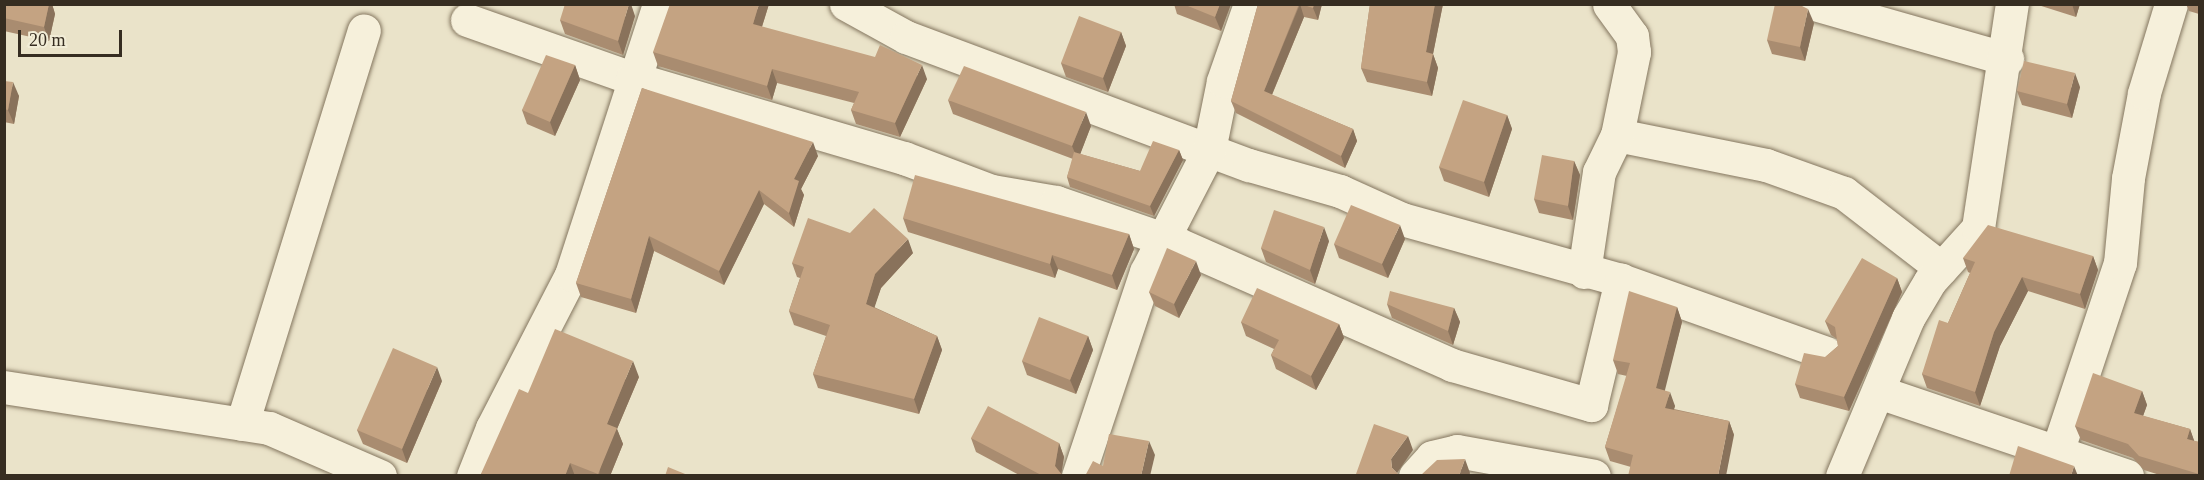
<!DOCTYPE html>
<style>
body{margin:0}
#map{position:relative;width:2204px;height:480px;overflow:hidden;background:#eae3c9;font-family:Georgia,serif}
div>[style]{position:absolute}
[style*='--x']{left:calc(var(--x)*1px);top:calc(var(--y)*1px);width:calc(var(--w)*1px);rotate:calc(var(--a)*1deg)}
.roads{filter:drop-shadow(0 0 2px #84765f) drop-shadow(0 0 2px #84765f)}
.street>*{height:33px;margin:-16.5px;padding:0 16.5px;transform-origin:16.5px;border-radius:16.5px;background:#f6f0db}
.secondary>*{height:33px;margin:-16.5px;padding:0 16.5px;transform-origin:16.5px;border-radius:16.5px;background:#f6f0db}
.wall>*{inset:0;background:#a98c70}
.shaded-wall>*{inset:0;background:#89725b}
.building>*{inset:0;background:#c4a382}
span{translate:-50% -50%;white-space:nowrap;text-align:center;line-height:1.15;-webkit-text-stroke:4.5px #f2edd7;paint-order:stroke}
.frame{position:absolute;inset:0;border:6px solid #362d21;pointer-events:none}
.scale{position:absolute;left:18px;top:30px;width:104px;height:27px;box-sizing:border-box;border:3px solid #362d21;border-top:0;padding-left:8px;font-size:18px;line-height:21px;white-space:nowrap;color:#362d21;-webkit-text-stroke:4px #f2edd7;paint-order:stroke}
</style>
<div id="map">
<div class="roads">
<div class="street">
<div style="--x:846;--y:4;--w:68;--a:28.8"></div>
<div style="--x:906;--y:37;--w:366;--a:20.5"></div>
<div style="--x:1249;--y:165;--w:95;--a:15.9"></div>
<div style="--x:1340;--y:191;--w:68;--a:24.3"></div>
<div style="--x:1402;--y:219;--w:227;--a:15.6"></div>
<div style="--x:1621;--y:280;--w:218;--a:19.6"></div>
<div style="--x:1814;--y:4;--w:201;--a:15.9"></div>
<div style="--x:467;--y:20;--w:175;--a:19.4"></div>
<div style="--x:632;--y:78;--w:284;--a:16.4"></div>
<div style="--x:904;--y:158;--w:94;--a:20.6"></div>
<div style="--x:992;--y:191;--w:65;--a:9.8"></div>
<div style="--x:1056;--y:202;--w:129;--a:19"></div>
<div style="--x:1178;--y:244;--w:300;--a:23.8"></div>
<div style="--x:1452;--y:365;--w:145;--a:16.1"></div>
<div style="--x:1591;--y:405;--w:129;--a:-76.5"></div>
<div style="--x:1617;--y:135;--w:152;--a:11.4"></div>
<div style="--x:1766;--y:165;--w:83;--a:19.7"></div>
<div style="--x:1844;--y:193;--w:123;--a:37.7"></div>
<div style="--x:1584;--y:272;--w:101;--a:-81.5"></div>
<div style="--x:1599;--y:172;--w:41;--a:-64.1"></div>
<div style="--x:1617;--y:135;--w:85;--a:-78.4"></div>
<div style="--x:1634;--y:52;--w:16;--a:-97"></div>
<div style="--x:1632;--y:36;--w:39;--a:-126"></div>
<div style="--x:4;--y:387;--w:268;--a:8.8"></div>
<div style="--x:269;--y:428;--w:121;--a:23.4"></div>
<div style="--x:1879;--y:392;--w:262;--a:18.7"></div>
<div style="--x:242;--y:424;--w:412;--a:-72.8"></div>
<div style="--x:2057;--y:452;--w:199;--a:-71.6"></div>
<div style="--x:2120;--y:263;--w:85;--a:-84.6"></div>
<div style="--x:2128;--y:178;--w:86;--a:-79.3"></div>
<div style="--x:2144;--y:93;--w:93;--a:-73.1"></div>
<div style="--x:1078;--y:476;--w:215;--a:-71.6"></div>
<div style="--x:1146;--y:272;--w:137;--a:-62.7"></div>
<div style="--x:1209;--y:150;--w:70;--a:-78.5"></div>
<div style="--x:1223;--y:81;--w:82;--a:-70.7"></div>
<div style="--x:1415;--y:476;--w:25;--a:-48"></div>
<div style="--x:1432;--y:457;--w:26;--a:-13"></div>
<div style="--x:1457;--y:451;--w:139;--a:10.3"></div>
<div style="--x:1842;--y:476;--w:171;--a:-67.3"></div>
<div style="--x:1908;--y:318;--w:43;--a:-59.3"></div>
<div style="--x:1930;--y:281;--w:72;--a:-47.8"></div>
<div style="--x:1978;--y:228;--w:227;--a:-81.4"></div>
</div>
<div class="secondary">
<div style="--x:473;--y:476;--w:52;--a:-68.4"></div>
<div style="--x:492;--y:428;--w:172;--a:-62.7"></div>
<div style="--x:571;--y:275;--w:285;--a:-72"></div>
</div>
</div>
<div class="wall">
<div style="clip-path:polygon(4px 4px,52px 4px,55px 14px,49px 41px,4px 31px)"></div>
<div style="clip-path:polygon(769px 4px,762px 27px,927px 79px,900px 137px,856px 124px,851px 110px,854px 103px,777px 83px,772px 100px,658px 66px,653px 52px)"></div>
<div style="clip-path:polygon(1174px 4px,1231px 4px,1221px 31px,1177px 14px)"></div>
<div style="clip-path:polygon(1258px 4px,1322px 4px,1318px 20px,1304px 17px,1272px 95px,1353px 129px,1357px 141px,1345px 168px,1236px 113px,1231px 101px)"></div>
<div style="clip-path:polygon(1370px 4px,1443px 4px,1433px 54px,1438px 68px,1432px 96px,1367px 82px,1361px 68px)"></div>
<div style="clip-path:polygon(2035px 4px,2080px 4px,2076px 17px)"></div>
<div style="clip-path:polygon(2186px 4px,2199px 4px,2199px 14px,2189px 11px)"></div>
<div style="clip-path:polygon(635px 16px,623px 55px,565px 34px,560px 20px)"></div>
<div style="clip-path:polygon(1814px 23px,1805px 61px,1772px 54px,1767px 40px)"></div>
<div style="clip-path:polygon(1121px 32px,1126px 46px,1108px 92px,1066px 77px,1061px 63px)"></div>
<div style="clip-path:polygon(575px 65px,580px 80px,555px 136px,527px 124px,522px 110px)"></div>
<div style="clip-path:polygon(4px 81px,19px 96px,14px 124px,4px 122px)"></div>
<div style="clip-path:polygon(2080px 87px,2072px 118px,2022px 105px,2017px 91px)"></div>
<div style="clip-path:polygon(642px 88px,818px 156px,801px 189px,804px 195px,794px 227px,764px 204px,724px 285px,654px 251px,636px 313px,581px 297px,576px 283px)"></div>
<div style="clip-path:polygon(948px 100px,1091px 126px,1080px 154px,1140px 171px,1179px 150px,1183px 160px,1154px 216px,1070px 187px,1067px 177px,1073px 159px,953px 114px)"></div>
<div style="clip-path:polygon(1507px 115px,1512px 129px,1489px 197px,1444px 181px,1439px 167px)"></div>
<div style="clip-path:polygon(1574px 161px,1580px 175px,1573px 220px,1539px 213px,1534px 199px)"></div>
<div style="clip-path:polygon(903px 218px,1129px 234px,1134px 249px,1117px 290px,1058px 269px,1055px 278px,908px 232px)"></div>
<div style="clip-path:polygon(850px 233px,913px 253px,881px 288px,874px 307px,937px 336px,942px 350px,919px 414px,818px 388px,813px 374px,826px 336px,794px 325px,789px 311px,800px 278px,797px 277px,792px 263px)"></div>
<div style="clip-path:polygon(1405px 239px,1388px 278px,1339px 258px,1334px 244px)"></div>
<div style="clip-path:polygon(1329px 241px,1315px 284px,1266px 262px,1261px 248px)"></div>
<div style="clip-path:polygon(2093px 256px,2098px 270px,2085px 309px,2028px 291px,2000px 346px,1980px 406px,1927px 388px,1922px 374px,1948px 323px,1970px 273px,1968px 272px,1963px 258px)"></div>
<div style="clip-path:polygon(1201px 275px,1179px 318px,1155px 306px,1149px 292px)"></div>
<div style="clip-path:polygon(1897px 278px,1902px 292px,1849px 411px,1800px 398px,1795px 384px,1838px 346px,1837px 339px,1831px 335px,1825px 321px)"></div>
<div style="clip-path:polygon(1387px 304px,1454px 308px,1460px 322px,1453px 345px,1392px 318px)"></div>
<div style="clip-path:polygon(1677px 307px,1682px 322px,1664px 390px,1675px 406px,1674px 409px,1729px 421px,1734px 435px,1631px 467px,1610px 461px,1605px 447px,1627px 376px,1618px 374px,1613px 360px)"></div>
<div style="clip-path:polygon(1241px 322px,1339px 324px,1344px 338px,1316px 390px,1276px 369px,1271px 355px,1274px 349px,1246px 336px)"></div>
<div style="clip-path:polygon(1088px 336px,1093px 350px,1076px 394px,1027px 375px,1022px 361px)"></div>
<div style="clip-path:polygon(639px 377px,617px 429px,623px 444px,610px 476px,480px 476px,528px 393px)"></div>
<div style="clip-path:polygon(442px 381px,407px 463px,363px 444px,357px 430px)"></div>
<div style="clip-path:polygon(2142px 391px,2147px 405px,2143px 416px,2190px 429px,2194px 441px,2199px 442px,2199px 476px,2163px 476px,2144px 470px,2133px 458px,2081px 440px,2075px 426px)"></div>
<div style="clip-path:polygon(971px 438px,1059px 443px,1064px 457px,1061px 473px,1063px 476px,1021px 476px,976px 452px)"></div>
</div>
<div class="shaded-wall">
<div style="clip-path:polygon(49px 4px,52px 4px,55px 14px,49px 41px,44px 27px)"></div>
<div style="clip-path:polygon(629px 4px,631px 4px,635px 16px,623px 55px,618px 41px)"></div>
<div style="clip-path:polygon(759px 4px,769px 4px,758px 39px,753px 24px)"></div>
<div style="clip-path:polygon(1220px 4px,1231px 4px,1221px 31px,1215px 17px)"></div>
<div style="clip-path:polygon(1300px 4px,1304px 17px,1268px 104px,1264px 91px)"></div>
<div style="clip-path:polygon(1314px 4px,1322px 4px,1318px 20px,1313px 8px)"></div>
<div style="clip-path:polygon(1435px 4px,1443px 4px,1433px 54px,1438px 68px,1432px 96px,1427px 82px,1426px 52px)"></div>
<div style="clip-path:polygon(2072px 4px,2080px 4px,2076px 17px)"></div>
<div style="clip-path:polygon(1808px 9px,1814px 23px,1805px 61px,1800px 47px)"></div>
<div style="clip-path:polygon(1121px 32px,1126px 46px,1108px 92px,1103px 78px)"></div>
<div style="clip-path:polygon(575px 65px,580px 80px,555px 136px,550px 122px)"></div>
<div style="clip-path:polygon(922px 65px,927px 79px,900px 137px,895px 123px)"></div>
<div style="clip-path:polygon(772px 69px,777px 83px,772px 100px,767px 86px)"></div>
<div style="clip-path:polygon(2075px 73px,2080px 87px,2072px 118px,2067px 104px)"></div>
<div style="clip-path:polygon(13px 82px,19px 96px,14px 124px,8px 110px)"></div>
<div style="clip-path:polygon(1086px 112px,1091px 126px,1078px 160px,1072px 146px)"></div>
<div style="clip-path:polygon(1507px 115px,1512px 129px,1489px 197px,1484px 182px)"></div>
<div style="clip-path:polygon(1353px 129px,1357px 141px,1345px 168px,1341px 156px)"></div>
<div style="clip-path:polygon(813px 142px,818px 156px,801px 189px,804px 195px,794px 227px,789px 213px,794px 179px)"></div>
<div style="clip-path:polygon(1179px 150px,1183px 160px,1154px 216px,1150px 206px)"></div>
<div style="clip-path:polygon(1574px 161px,1580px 175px,1573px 220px,1568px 206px)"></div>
<div style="clip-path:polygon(759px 190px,764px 204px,724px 285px,719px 271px)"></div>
<div style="clip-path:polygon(1400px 225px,1405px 239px,1388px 278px,1382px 264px)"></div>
<div style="clip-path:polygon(1324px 227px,1329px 241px,1315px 284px,1310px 270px)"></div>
<div style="clip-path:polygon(1129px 234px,1134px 249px,1117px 290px,1112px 275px)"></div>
<div style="clip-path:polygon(649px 236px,654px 251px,636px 313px,631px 299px)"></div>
<div style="clip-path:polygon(908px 239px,913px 253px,881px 288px,871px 318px,866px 304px,875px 274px)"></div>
<div style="clip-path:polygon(1052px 255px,1058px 269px,1055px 278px,1050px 264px)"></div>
<div style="clip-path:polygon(2093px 256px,2098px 270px,2085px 309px,2080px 294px)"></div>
<div style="clip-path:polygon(1196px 261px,1201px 275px,1179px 318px,1174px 304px)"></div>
<div style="clip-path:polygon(2022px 277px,2028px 291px,2000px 346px,1980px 406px,1975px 392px,1994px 332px)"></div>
<div style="clip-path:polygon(1897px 278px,1902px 292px,1849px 411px,1844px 397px)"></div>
<div style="clip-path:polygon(1677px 307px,1682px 322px,1662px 402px,1656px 388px)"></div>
<div style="clip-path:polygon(1454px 308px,1460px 322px,1453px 345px,1448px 331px)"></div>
<div style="clip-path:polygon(1339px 324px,1344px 338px,1316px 390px,1311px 376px)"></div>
<div style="clip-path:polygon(937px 336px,942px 350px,919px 414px,914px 399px)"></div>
<div style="clip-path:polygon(1088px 336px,1093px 350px,1076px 394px,1070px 380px)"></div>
<div style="clip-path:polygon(633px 361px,639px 377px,617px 429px,623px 444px,610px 476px,599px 476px,607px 424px)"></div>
<div style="clip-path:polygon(437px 367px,442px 381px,407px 463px,402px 449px)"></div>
<div style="clip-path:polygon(2142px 391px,2147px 405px,2139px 427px,2134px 413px)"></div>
<div style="clip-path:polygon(1670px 392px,1675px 406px,1670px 422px,1665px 408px)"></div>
<div style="clip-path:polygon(1729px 421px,1734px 435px,1726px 476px,1718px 476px)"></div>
<div style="clip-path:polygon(2190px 429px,2195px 443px,2187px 439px)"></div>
<div style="clip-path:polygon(1408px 436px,1413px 450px,1397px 473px,1392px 468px,1391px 459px)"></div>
<div style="clip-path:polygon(1149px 441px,1155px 455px,1150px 476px,1141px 476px)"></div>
<div style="clip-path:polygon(1059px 443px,1064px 457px,1061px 476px,1055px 466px)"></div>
<div style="clip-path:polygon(1465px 459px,1470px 473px,1469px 476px,1459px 476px)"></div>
<div style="clip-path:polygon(570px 463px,575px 476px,565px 476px)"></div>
<div style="clip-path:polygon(2074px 466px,2078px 476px,2071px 476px)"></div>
</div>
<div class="building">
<div style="clip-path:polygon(4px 4px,49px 4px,44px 27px,4px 18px)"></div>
<div style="clip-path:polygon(565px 4px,629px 4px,618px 41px,560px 20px)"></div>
<div style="clip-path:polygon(670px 4px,759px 4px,753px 24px,875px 57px,880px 45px,922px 65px,895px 123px,851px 110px,859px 92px,772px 69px,767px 86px,653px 52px)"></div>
<div style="clip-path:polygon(1183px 4px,1220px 4px,1215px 17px)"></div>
<div style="clip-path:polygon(1258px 4px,1299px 4px,1264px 91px,1353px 129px,1341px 156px,1231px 101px)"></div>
<div style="clip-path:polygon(1301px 4px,1314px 4px,1313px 8px)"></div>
<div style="clip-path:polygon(1370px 4px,1435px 4px,1426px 52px,1433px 54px,1427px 82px,1361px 68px)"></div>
<div style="clip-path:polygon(1775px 4px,1798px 4px,1808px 9px,1800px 47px,1767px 40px)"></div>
<div style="clip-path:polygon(1079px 16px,1121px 32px,1103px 78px,1061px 63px)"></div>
<div style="clip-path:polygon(546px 55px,575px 65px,550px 122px,522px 110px)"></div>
<div style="clip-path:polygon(2024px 61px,2075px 73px,2067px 104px,2017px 91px)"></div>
<div style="clip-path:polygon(964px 66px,1086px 112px,1072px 146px,948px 100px)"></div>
<div style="clip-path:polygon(4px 81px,13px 82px,8px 110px,4px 109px)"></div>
<div style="clip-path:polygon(642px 88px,813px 142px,794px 179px,799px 181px,789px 213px,759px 190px,719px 271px,649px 236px,631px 299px,576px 283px)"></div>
<div style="clip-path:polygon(1463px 100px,1507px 115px,1484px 182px,1439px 167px)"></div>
<div style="clip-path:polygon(1153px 141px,1179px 150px,1150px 206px,1067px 177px,1074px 152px,1140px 171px)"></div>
<div style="clip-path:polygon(1542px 155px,1574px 161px,1568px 206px,1534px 199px)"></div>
<div style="clip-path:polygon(915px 175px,1129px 234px,1112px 275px,1052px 255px,1050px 264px,903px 218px)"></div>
<div style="clip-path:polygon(1351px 205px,1400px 225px,1382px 264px,1334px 244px)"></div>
<div style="clip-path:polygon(874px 208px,908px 239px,875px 274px,866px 304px,937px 336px,914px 399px,813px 374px,830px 325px,789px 311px,804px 267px,792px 263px,808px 218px,850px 233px)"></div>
<div style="clip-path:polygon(1274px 210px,1324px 227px,1310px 270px,1261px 248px)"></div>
<div style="clip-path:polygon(1988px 225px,2093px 256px,2080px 294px,2022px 277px,1994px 332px,1975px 392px,1922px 374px,1939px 320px,1948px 323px,1975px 262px,1963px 258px)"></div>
<div style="clip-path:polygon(1167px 248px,1196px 261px,1174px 304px,1149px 292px)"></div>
<div style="clip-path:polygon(1862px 258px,1897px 278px,1844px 397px,1795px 384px,1804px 353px,1825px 357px,1838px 346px,1835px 327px,1825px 321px)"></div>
<div style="clip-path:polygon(1257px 288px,1339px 324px,1311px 376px,1271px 355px,1279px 340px,1241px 322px)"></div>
<div style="clip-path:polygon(1390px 291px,1454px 308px,1448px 331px,1387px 304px)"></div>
<div style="clip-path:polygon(1629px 291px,1677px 307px,1656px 388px,1670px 392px,1665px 408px,1729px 421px,1718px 476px,1628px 476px,1633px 455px,1605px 447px,1630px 363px,1613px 360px)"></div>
<div style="clip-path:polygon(1039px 317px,1088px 336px,1070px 380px,1022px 361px)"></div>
<div style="clip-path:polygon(555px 329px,633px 361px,607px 424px,617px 428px,598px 474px,570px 463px,565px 476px,480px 476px,519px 389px,528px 393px)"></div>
<div style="clip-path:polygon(393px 348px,437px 367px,402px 449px,357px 430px)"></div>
<div style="clip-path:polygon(2093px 373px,2142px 391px,2134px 413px,2190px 429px,2187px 439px,2199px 442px,2199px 474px,2139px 456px,2128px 444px,2075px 426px)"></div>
<div style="clip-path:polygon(988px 406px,1059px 443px,1055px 466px,1063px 476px,1043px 476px,971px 438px)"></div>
<div style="clip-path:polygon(1374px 424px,1408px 436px,1391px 459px,1392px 468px,1400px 476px,1359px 476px,1356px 474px)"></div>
<div style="clip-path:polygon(1109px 434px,1149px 441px,1141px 476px,1085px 476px,1093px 461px,1103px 466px)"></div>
<div style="clip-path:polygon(2018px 446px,2074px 466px,2071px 476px,2009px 476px)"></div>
<div style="clip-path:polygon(1465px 459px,1459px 476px,1420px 476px,1437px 460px)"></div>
<div style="clip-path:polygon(668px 467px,690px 476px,665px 476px)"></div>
</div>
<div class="frame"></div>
<div class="scale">20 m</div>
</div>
